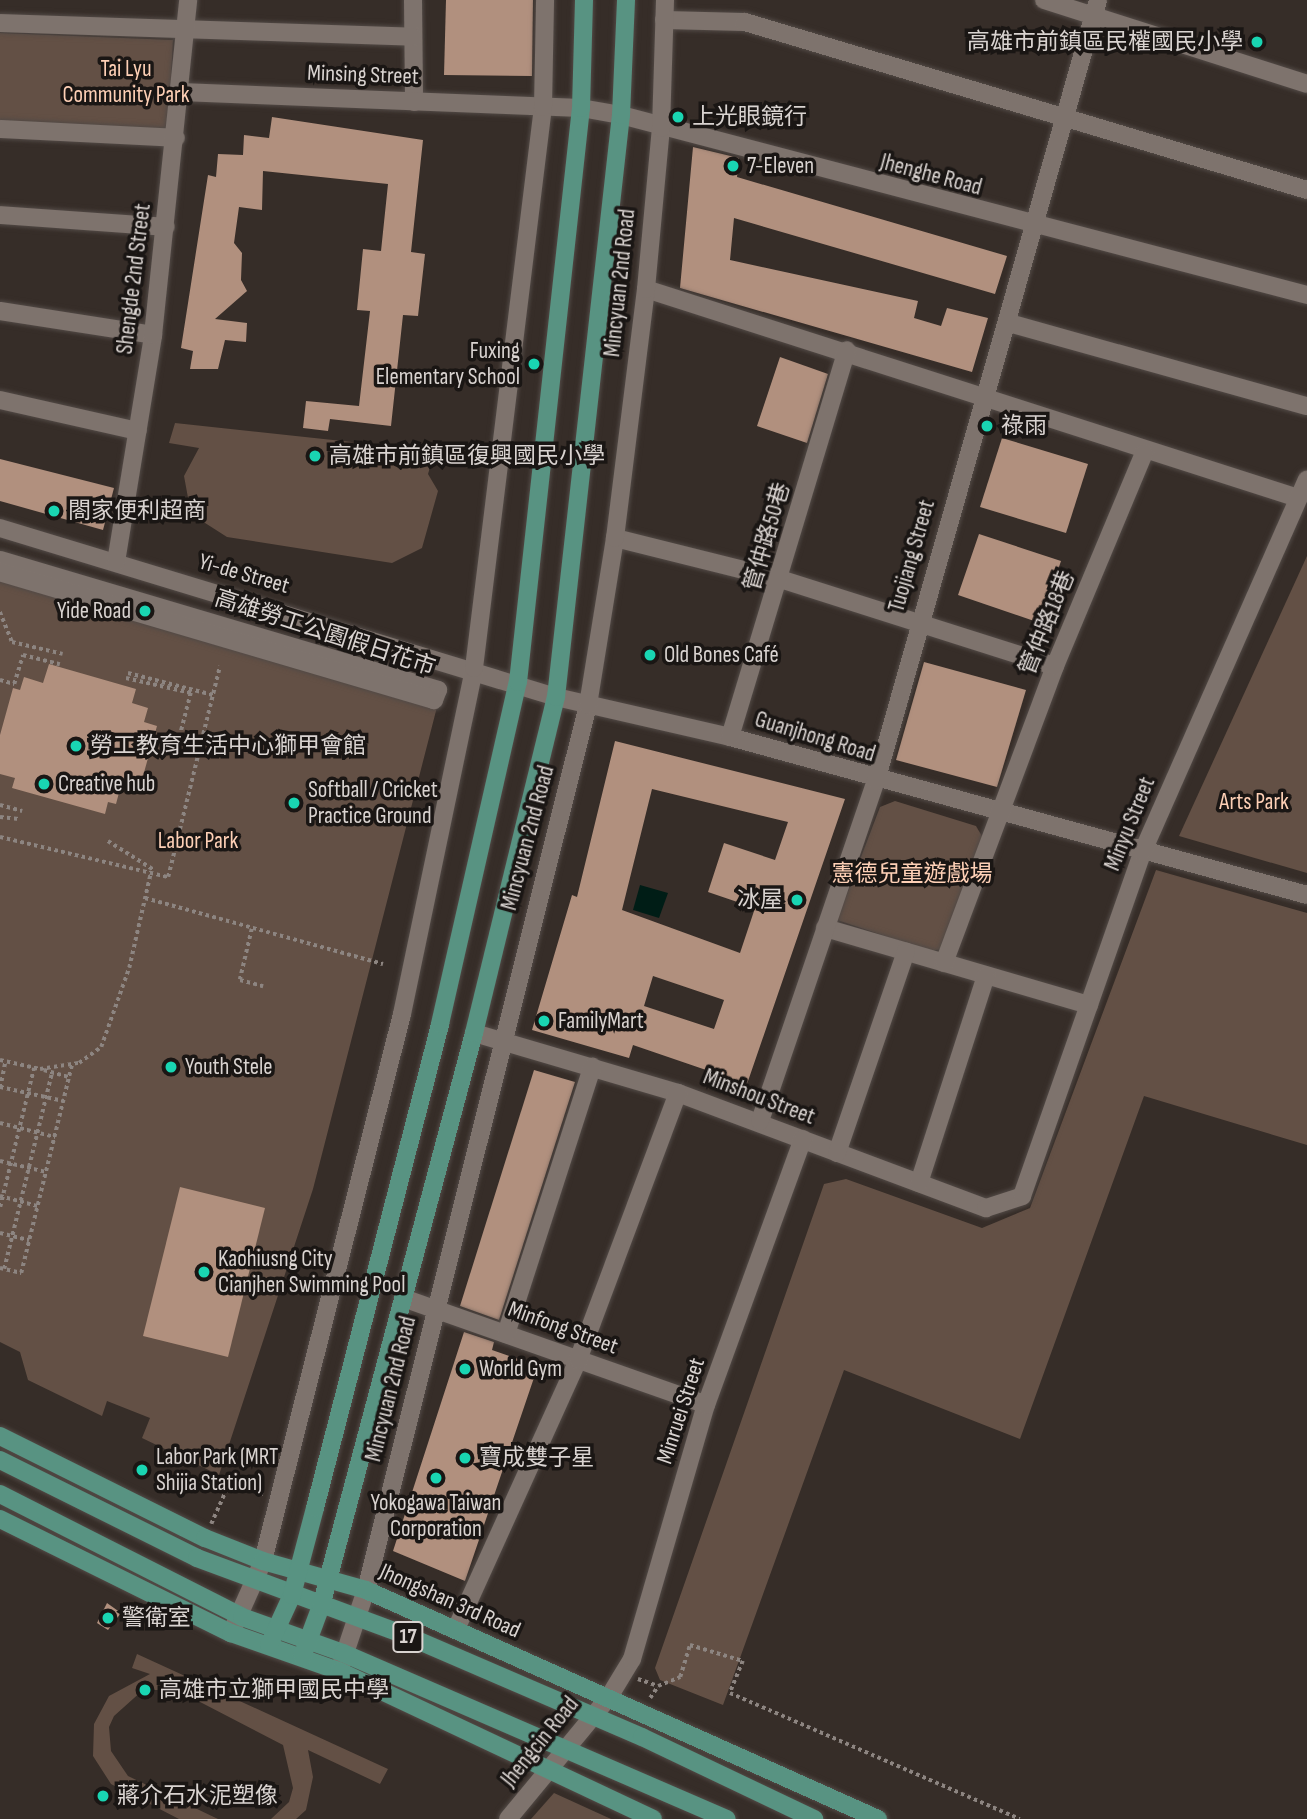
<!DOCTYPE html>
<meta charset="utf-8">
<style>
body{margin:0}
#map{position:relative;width:1307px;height:1819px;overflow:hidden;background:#362d28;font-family:"Sofia Sans Condensed","Noto Sans TC",sans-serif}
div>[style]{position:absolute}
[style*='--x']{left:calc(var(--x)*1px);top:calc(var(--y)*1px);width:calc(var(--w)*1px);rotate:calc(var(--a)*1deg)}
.green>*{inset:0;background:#635045}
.water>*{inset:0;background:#001d16}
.building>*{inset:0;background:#b1907e}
.path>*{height:3.5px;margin-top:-1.75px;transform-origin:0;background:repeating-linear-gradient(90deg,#8d8581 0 3.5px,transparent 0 7px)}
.roads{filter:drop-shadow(0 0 2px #524a46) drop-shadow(0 0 2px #524a46)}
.minor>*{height:18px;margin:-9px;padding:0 9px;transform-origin:9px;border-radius:9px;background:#7e736d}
.major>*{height:18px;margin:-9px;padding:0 9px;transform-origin:9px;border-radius:9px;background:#589382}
.dots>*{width:19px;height:19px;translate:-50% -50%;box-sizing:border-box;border:4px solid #1a1614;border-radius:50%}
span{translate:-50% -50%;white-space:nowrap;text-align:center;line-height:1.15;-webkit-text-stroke:7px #1a1614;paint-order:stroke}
.shield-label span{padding:2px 5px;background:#1a1614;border:2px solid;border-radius:5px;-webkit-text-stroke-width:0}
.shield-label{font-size:21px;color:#d9d3d0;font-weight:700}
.poi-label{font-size:23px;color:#d9d3d0}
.right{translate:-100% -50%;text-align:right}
.left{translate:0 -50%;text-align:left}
.park-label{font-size:23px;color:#fed0b6}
.street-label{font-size:23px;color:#d9d3d0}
</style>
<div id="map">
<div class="green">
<div style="clip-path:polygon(0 33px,173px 40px,168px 129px,0 121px)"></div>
<div style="clip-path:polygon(175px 423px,435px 451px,428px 474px,438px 491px,422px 548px,392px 563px,227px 537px,191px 514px,184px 476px,199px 448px,169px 443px)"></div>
<div style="clip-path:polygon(1307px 556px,1307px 873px,1179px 836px)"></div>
<div style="clip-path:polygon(0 572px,437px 707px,313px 1189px,219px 1475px,142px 1438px,150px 1418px,107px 1401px,102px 1416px,28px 1380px,20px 1352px,0 1342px)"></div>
<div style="clip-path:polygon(895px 801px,976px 826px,983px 838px,942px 949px,930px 951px,837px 920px,880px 807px)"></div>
<div style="clip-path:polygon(1156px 870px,1307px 913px,1307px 1145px,1144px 1096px,1020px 1439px,844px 1370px,723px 1705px,660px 1680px,655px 1668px,824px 1184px,846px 1179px,982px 1228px,1030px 1208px)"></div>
<div style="clip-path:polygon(137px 1654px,388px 1769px,380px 1784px,308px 1750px,313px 1777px,306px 1810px,296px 1819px,271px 1819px,289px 1802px,293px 1788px,283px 1745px,177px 1690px,143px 1690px,114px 1716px,109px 1727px,111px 1751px,128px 1776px,218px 1819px,179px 1819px,111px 1784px,93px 1756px,94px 1724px,109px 1696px,150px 1674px,132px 1668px)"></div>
<div style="clip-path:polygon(554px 1793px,611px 1819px,531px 1819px)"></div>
</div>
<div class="water">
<div style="clip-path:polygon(640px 885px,668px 893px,659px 918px,633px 910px)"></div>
</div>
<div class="building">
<div style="clip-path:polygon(446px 0,533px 0,532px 76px,444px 75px)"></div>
<div style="clip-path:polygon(272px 117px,423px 140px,411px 252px,425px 254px,418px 316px,403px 315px,391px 426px,330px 419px,328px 431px,303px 428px,306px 401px,359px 406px,370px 311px,357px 310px,363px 249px,381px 251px,388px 184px,263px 171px,262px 210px,239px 207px,234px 243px,242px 253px,241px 280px,247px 291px,215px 319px,247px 323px,246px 342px,225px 340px,218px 369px,190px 369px,193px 351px,181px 348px,208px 175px,216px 177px,218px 154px,243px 155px,244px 135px,269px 138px)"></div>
<div style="clip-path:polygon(693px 147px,739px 158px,737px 177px,1007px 256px,995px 294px,734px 218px,730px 260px,918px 301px,914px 318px,941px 326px,947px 308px,988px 318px,972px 372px,680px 288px)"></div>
<div style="clip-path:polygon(780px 357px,828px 374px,807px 443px,757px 426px)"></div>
<div style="clip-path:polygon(1002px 438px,1088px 464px,1066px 533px,980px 507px)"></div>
<div style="clip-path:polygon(0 459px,114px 488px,103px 530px,0 501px)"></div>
<div style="clip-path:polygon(979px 534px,1061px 561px,1040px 623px,958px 595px)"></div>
<div style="clip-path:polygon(924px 662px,1026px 690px,997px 787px,896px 760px)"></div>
<div style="clip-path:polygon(49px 664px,136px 689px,132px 703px,148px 708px,144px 722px,157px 726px,138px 794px,120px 789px,116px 804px,108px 802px,105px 814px,12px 788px,15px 778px,0 774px,0 735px,13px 688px,20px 690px,24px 677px,43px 683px)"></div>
<div style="clip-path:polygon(evenodd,615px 741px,845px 799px,747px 1084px,633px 1045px,629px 1058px,532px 1030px,572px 895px,577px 897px,615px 741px,652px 789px,788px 822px,775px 860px,724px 843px,708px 892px,755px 908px,740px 953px,622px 910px,652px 789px,615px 741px,653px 976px,724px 1000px,714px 1029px,644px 1006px,653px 976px)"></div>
<div style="clip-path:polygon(534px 1070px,575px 1082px,499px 1320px,460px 1306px)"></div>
<div style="clip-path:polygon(180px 1187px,265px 1208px,228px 1357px,143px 1336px)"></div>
<div style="clip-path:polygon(464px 1332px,494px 1342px,492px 1350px,538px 1366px,465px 1581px,393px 1551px)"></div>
<div style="clip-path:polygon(107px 1603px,121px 1613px,108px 1630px,97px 1623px)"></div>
</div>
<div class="path">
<div style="--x:0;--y:612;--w:32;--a:68"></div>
<div style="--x:12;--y:642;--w:52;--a:13.2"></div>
<div style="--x:128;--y:673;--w:88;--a:14.5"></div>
<div style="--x:126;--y:678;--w:67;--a:13"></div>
<div style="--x:191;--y:693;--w:40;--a:104.4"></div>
<div style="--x:0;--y:680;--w:15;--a:16"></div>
<div style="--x:14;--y:684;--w:30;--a:-73"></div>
<div style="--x:23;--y:655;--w:38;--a:14"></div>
<div style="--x:0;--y:805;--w:23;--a:15"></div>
<div style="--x:0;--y:817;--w:19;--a:6"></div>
<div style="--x:0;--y:837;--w:173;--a:13.4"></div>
<div style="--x:168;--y:877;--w:217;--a:-76.2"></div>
<div style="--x:108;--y:841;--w:54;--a:32.2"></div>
<div style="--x:145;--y:898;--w:247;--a:15.5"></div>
<div style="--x:252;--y:929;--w:52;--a:103.2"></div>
<div style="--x:240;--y:980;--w:24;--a:15"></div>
<div style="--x:0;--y:1060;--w:41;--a:12.7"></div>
<div style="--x:40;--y:1069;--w:39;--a:-9"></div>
<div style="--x:79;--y:1063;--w:27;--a:-36"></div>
<div style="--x:101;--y:1047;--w:84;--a:-70.5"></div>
<div style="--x:129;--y:968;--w:99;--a:-77.2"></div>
<div style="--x:44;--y:1070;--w:26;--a:16"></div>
<div style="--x:0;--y:1087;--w:65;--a:12.5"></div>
<div style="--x:0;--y:1088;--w:25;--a:-79"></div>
<div style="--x:0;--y:1123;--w:57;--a:14.3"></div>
<div style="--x:0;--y:1161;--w:47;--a:13.4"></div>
<div style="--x:0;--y:1196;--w:39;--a:15"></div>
<div style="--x:0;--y:1207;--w:143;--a:-76.3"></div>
<div style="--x:0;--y:1233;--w:30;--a:14"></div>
<div style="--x:0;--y:1268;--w:22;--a:13"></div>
<div style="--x:21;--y:1273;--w:215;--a:-76.3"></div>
<div style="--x:4;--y:1269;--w:203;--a:-76.3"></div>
<div style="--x:242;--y:1488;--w:22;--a:16"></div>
<div style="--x:211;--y:1524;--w:37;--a:-66"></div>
<div style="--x:638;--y:1679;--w:21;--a:19"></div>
<div style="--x:650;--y:1698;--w:14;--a:-56"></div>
<div style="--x:658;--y:1686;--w:24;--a:-22"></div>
<div style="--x:680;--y:1677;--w:34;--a:-73"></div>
<div style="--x:690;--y:1645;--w:55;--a:16.8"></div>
<div style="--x:743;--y:1661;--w:35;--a:112"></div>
<div style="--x:730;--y:1693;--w:316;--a:23.5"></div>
</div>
<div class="roads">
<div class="minor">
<div style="--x:413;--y:0;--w:102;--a:89.4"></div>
<div style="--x:1044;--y:0;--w:276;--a:17.7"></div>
<div style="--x:664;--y:20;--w:81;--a:1.4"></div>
<div style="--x:745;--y:22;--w:587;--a:16.64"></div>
<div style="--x:0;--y:23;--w:413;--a:1.9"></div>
<div style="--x:181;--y:92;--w:400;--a:2.3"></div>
<div style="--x:581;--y:108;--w:41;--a:9.9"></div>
<div style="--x:621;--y:115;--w:709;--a:14.7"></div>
<div style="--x:0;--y:129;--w:176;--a:2.9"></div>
<div style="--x:0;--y:215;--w:166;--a:4.1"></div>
<div style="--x:646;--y:289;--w:685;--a:17.77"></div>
<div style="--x:0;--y:311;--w:155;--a:8.9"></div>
<div style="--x:1009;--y:323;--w:309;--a:15.6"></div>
<div style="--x:0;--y:400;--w:141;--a:12.7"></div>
<div style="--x:0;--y:528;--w:581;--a:16.91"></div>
<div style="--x:556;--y:697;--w:179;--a:12.9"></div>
<div style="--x:730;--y:737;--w:598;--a:15.31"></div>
<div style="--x:615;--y:538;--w:170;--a:14"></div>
<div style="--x:780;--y:579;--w:288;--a:17.6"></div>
<div style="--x:0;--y:560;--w:457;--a:16.5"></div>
<div style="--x:438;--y:690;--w:11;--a:112"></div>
<div style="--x:434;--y:700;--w:452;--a:-163.6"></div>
<div style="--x:116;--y:562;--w:230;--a:-80.7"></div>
<div style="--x:153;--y:335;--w:337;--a:-84"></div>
<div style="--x:730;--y:737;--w:404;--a:-73.2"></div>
<div style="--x:825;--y:928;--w:275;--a:16.3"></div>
<div style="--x:944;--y:963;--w:317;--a:-69.5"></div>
<div style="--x:1055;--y:666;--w:231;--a:-67.3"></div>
<div style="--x:474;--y:1033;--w:213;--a:16.4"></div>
<div style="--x:678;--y:1093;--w:329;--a:20.5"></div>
<div style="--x:986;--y:1208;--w:38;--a:-18"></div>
<div style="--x:1022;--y:1196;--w:366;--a:-70.7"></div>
<div style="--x:1143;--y:851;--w:406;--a:-66.2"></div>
<div style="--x:760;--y:1121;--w:359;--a:-71.2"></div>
<div style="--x:876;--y:781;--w:812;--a:-74.13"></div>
<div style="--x:837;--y:1153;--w:213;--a:-71.1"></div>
<div style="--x:919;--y:1183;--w:218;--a:-72.1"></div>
<div style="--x:403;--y:1298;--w:321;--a:19.4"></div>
<div style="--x:506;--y:1334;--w:281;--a:-72.1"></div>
<div style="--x:456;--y:1629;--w:295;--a:-65.6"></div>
<div style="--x:578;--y:1360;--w:285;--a:-69.5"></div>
<div style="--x:231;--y:1633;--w:79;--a:-66"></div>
<div style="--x:263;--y:1561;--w:564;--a:-75.74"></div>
<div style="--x:402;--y:1014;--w:353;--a:-78.2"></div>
<div style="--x:474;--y:668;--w:565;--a:-82.99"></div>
<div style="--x:543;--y:107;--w:107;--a:-88.9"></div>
<div style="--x:340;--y:1668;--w:82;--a:-71.6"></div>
<div style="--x:366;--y:1590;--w:912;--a:-75.92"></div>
<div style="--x:588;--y:705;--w:169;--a:-80.8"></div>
<div style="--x:615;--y:538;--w:251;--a:-82.9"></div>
<div style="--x:646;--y:289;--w:162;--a:-84.7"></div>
<div style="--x:661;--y:128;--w:128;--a:-88.2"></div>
<div style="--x:508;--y:1819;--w:158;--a:-50.4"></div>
<div style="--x:609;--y:1697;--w:44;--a:-58.8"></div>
<div style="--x:632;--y:1659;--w:265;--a:-73.8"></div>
<div style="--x:706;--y:1405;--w:283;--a:-70"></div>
</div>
<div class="major">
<div style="--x:0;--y:1436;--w:229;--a:26.5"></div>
<div style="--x:205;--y:1538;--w:62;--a:21.6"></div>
<div style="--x:263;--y:1561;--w:107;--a:15.7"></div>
<div style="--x:366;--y:1590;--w:561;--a:24.1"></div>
<div style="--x:0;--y:1460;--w:220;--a:26.4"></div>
<div style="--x:197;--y:1558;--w:220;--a:20.3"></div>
<div style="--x:403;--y:1634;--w:260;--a:23.3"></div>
<div style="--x:642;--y:1737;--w:191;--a:25.5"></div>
<div style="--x:0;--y:1494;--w:271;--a:26.9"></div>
<div style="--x:242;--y:1617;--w:107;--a:19.6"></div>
<div style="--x:343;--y:1653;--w:418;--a:23.4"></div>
<div style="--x:0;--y:1519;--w:258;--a:26.3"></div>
<div style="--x:231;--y:1633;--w:114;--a:19.4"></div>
<div style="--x:339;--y:1671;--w:347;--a:25.2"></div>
<div style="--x:269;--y:1645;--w:55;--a:-65.3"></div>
<div style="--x:292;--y:1595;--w:90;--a:-75.2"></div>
<div style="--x:315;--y:1508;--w:500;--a:-75.5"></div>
<div style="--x:440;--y:1024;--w:351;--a:-77.2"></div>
<div style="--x:518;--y:682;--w:577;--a:-83.74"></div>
<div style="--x:581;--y:108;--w:108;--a:-88.4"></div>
<div style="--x:302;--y:1657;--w:54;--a:-69.6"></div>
<div style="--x:321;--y:1606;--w:593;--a:-75.05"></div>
<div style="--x:474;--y:1033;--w:346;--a:-76.3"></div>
<div style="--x:556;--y:697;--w:586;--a:-83.63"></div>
<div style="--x:621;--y:115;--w:115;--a:-87.5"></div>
</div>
</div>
<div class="dots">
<div style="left:1257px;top:42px;background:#19d5b2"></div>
<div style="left:678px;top:117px;background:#19d5b2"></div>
<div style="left:733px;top:166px;background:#19d5b2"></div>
<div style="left:534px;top:364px;background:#19d5b2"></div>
<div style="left:987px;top:426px;background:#19d5b2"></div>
<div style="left:315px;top:456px;background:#19d5b2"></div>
<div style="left:54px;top:511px;background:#19d5b2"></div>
<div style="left:145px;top:611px;background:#19d5b2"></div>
<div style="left:650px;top:655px;background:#19d5b2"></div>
<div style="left:76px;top:746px;background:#19d5b2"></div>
<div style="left:44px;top:784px;background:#19d5b2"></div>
<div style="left:294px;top:803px;background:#19d5b2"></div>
<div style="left:797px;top:900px;background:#19d5b2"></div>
<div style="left:544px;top:1021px;background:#19d5b2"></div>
<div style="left:171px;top:1067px;background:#19d5b2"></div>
<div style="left:204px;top:1272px;background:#19d5b2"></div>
<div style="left:465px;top:1369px;background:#19d5b2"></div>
<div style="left:465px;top:1458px;background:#19d5b2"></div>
<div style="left:142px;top:1470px;background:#19d5b2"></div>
<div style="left:436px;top:1478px;background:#19d5b2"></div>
<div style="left:108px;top:1618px;background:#19d5b2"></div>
<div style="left:145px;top:1690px;background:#19d5b2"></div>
<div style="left:103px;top:1796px;background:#19d5b2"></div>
</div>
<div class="shield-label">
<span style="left:408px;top:1637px">17</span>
</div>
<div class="poi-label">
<span class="right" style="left:1243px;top:42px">高雄市前鎮區民權國民小學</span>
<span class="left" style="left:692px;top:117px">上光眼鏡行</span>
<span class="left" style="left:747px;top:166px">7-Eleven</span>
<span class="right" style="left:520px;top:364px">Fuxing<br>Elementary School</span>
<span class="left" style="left:1001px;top:426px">祿雨</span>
<span class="left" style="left:329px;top:456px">高雄市前鎮區復興國民小學</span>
<span class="left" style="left:68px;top:511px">閤家便利超商</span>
<span class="right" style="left:131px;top:611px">Yide Road</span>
<span class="left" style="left:664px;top:655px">Old Bones Café</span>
<span class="left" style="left:90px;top:746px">勞工教育生活中心獅甲會館</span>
<span class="left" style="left:58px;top:784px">Creative hub</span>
<span class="left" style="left:308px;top:803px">Softball / Cricket<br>Practice Ground</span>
<span class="right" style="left:783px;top:900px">冰屋</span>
<span class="left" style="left:558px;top:1021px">FamilyMart</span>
<span class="left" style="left:185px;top:1067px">Youth Stele</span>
<span class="left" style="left:218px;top:1272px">Kaohiusng City<br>Cianjhen Swimming Pool</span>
<span class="left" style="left:479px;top:1369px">World Gym</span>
<span class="left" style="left:156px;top:1470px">Labor Park (MRT<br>Shijia Station)</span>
<span class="left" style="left:479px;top:1458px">寶成雙子星</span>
<span style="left:436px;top:1516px">Yokogawa Taiwan<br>Corporation</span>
<span class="left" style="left:122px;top:1618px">警衛室</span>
<span class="left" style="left:159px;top:1690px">高雄市立獅甲國民中學</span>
<span class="left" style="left:117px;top:1796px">蔣介石水泥塑像</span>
</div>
<div class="park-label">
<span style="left:126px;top:82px">Tai Lyu<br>Community Park</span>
<span style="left:1254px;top:802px">Arts Park</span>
<span style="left:198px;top:841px">Labor Park</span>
<span style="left:912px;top:874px">憲德兒童遊戲場</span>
</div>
<div class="street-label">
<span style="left:363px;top:75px;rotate:2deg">Minsing Street</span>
<span style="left:931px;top:175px;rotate:15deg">Jhenghe Road</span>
<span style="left:134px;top:279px;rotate:-83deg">Shengde 2nd Street</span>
<span style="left:620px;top:283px;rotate:-84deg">Mincyuan 2nd Road</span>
<span style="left:767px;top:537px;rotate:-74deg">管仲路50巷</span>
<span style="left:912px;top:556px;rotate:-74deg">Tuojiang Street</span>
<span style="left:244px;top:574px;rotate:16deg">Yi-de Street</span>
<span style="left:1047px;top:623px;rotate:-68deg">管仲路18巷</span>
<span style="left:325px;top:633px;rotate:18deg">高雄勞工公園假日花市</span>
<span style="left:815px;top:737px;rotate:17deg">Guanjhong Road</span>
<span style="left:1130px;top:824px;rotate:-68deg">Minyu Street</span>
<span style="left:528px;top:838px;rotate:-75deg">Mincyuan 2nd Road</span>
<span style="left:759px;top:1097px;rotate:21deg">Minshou Street</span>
<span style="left:563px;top:1328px;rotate:20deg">Minfong Street</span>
<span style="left:391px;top:1389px;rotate:-76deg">Mincyuan 2nd Road</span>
<span style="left:681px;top:1411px;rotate:-72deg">Minruei Street</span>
<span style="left:450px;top:1601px;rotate:24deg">Jhongshan 3rd Road</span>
<span style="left:540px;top:1742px;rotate:-51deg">Jhengcin Road</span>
</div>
</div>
